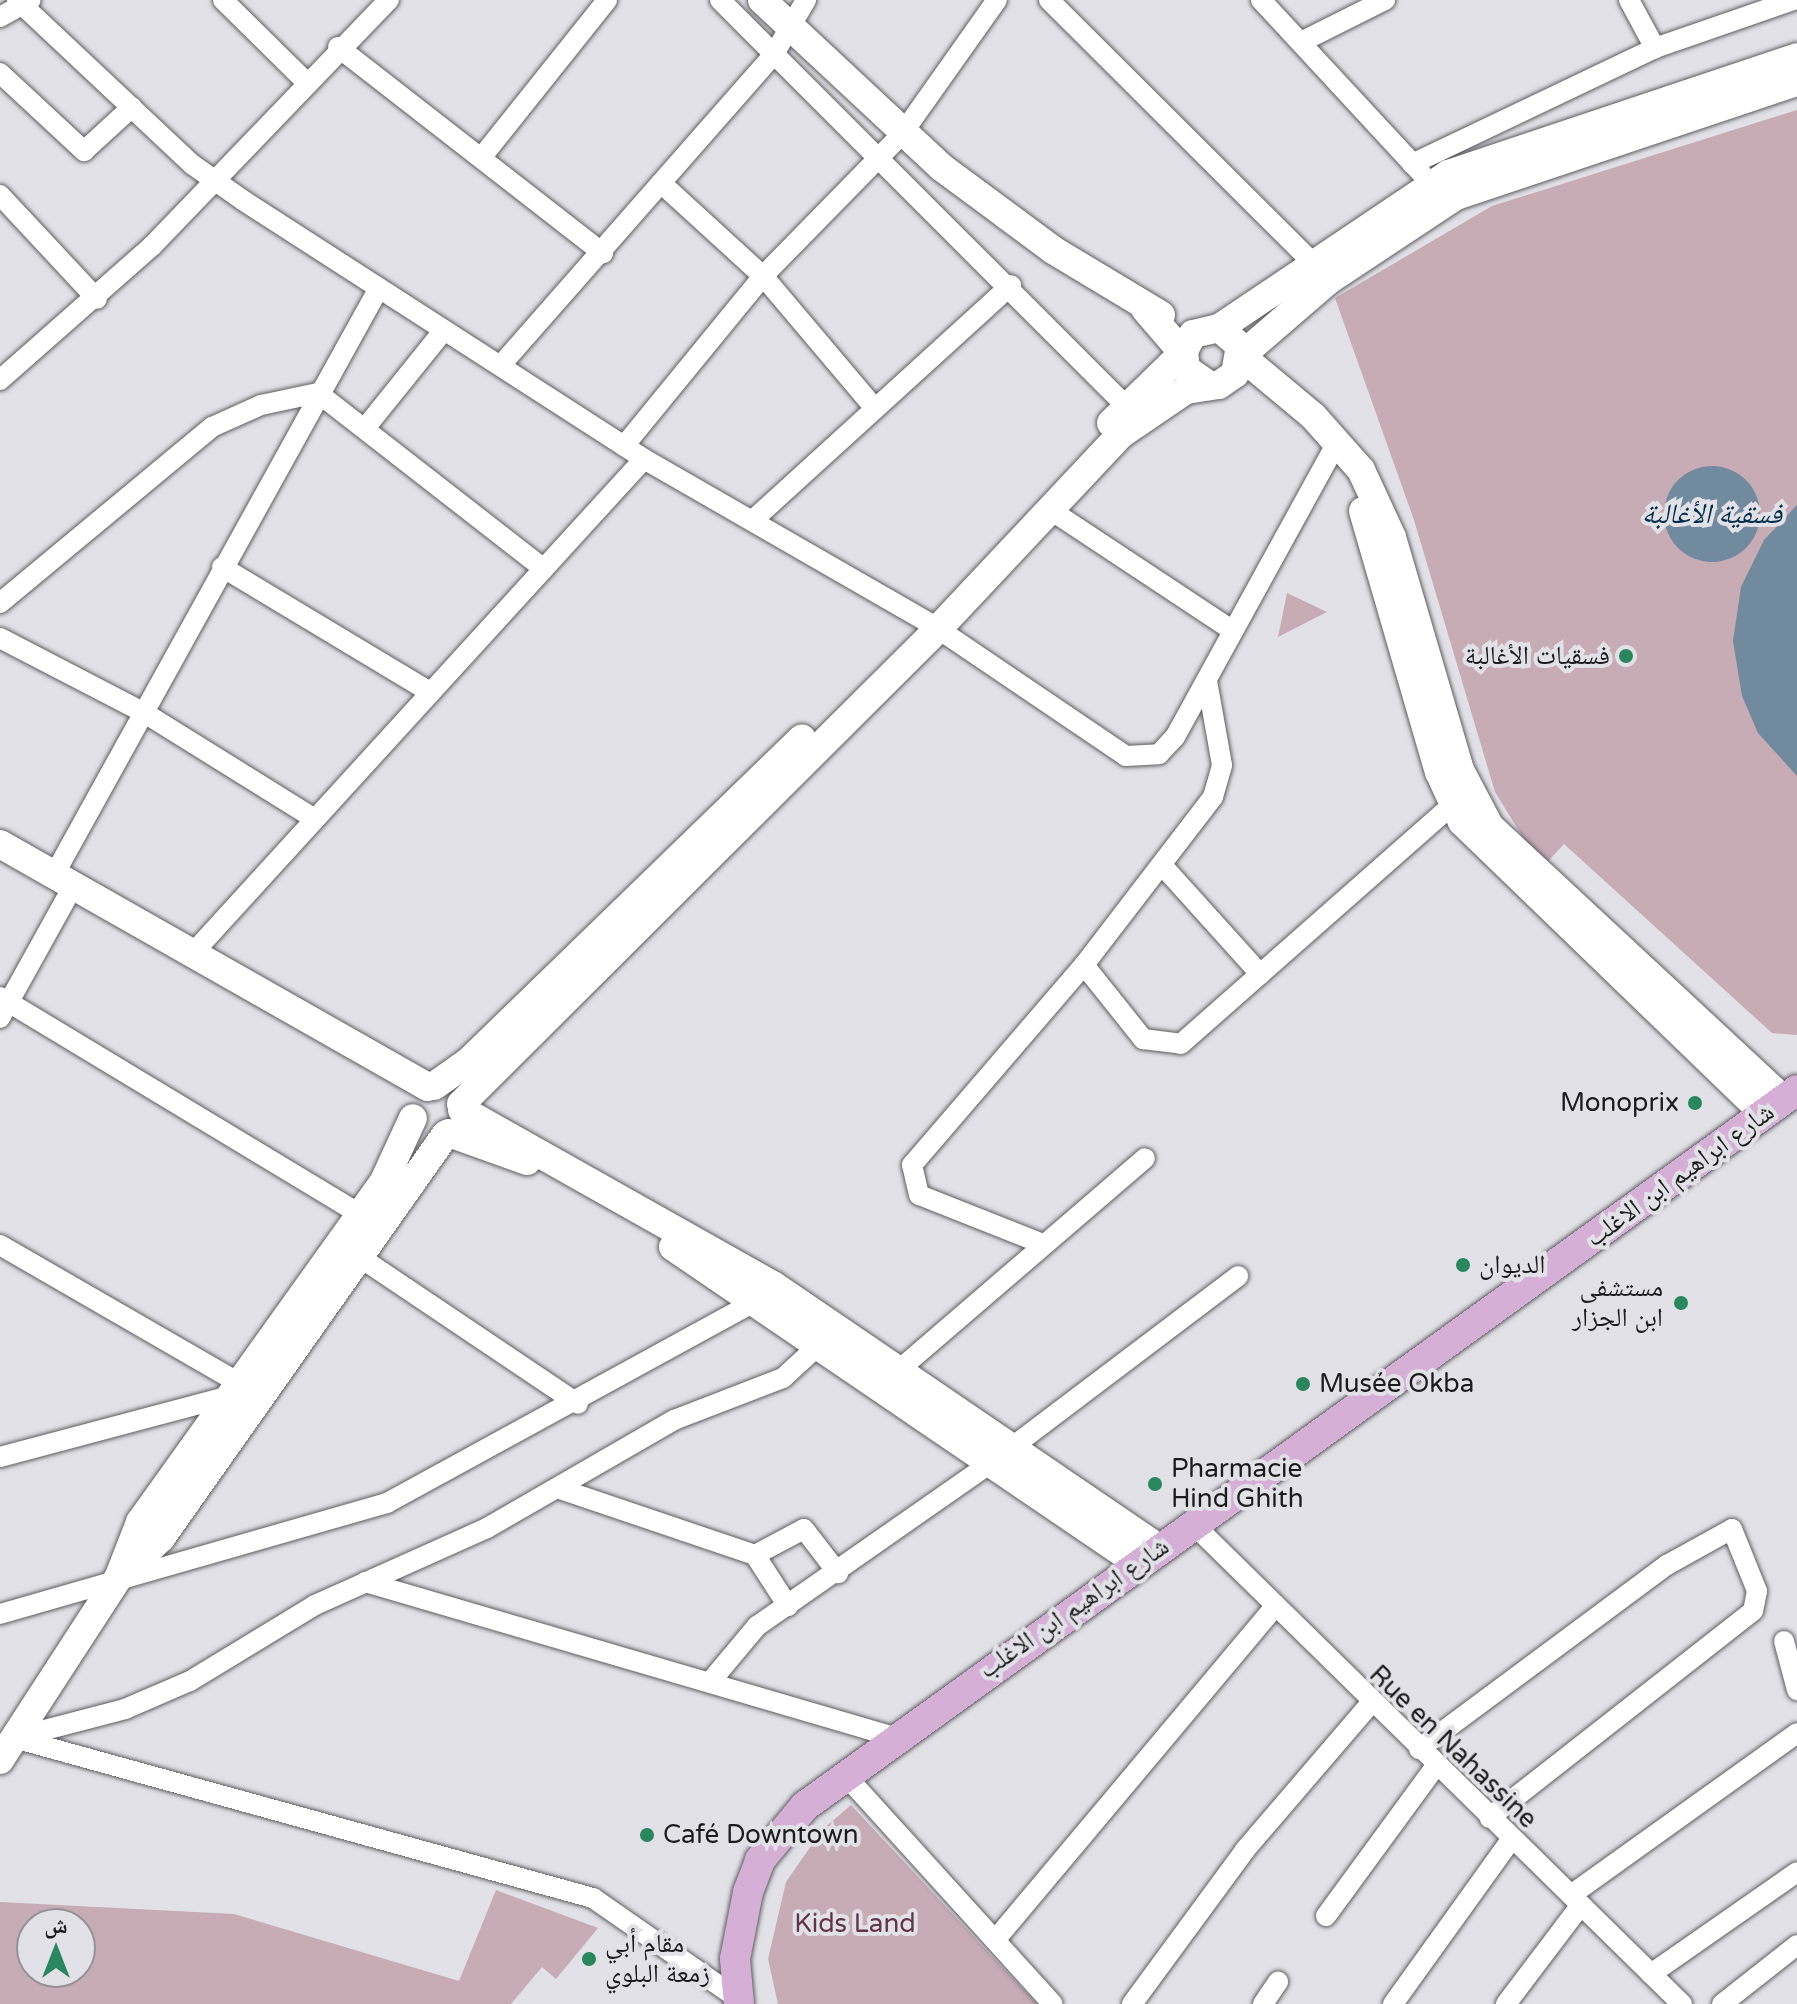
<!DOCTYPE html>
<meta charset="utf-8">
<style>
body{margin:0}
#map{position:relative;width:1797px;height:2004px;overflow:hidden;background:#e2e1e7;font-family:"Varela Round","Noto Naskh Arabic",sans-serif}
div>[style]{position:absolute}
[style*='--x']{left:calc(var(--x)*1px);top:calc(var(--y)*1px);width:calc(var(--w)*1px);rotate:calc(var(--a)*1deg)}
.green>*{inset:0;background:#c7abb5}
.water>*{inset:0;background:#718a9e}
.round{border-radius:50%}
.roads{filter:drop-shadow(0 0 2px #5d5c61) drop-shadow(0 0 2px #5d5c61)}
.street>*{height:20px;margin:-10px;padding:0 10px;transform-origin:10px;border-radius:10px;background:#fff}
.secondary>*{height:28px;margin:-14px;padding:0 14px;transform-origin:14px;border-radius:14px;background:#fff}
.primary>*{height:30px;margin:-15px;padding:0 15px;transform-origin:15px;border-radius:15px;background:#d5afd6}
.dots>*{width:22px;height:22px;translate:-50% -50%;box-sizing:border-box;border:4px solid #e2e1e7;border-radius:50%}
span{translate:-50% -50%;white-space:nowrap;text-align:center;line-height:1.15;-webkit-text-stroke:8px #e2e1e7;paint-order:stroke}
.poi-label{font-size:26px;color:#1c1c1e}
.right{translate:-100% -50%;text-align:right}
.left{translate:0 -50%;text-align:left}
.street-label{font-size:26px;color:#1c1c1e}
.park-label{font-size:26px;color:#633448}
.water-label{font-size:28px;color:#002d4a;font-style:italic}
.north{position:absolute;left:16px;top:1908px;width:80px;height:80px;box-sizing:border-box;background:#e2e1e7;border:2px solid #939297;border-radius:50%;rotate:0deg;font-size:22px;font-weight:700;line-height:32px;text-align:center;color:#1c1c1e}
.north::after{content:'';display:block;margin:auto;width:28px;height:36px;background:#29865d;clip-path:polygon(50% 0,100% 100%,50% 72%,0 100%)}
</style>
<div id="map">
<div class="green">
<div style="clip-path:polygon(1797px 110px,1797px 1035px,1772px 1033px,1564px 844px,1542px 868px,1495px 792px,1414px 520px,1335px 298px,1492px 206px)"></div>
<div style="clip-path:polygon(1287px 593px,1327px 612px,1278px 637px)"></div>
<div style="clip-path:polygon(851px 1805px,1003px 1968px,1037px 2004px,778px 2004px,768px 1959px,786px 1882px,822px 1830px)"></div>
<div style="clip-path:polygon(evenodd,496px 1890px,598px 1928px,556px 1979px,542px 1967px,511px 2004px,0 2004px,0 1902px,234px 1914px,459px 1981px,496px 1890px,32px 1924px,80px 1924px,80px 1972px,32px 1972px,32px 1924px)"></div>
</div>
<div class="water">
<div class="round" style="left:1664px;top:466px;width:96px;height:96px"></div>
<div style="clip-path:polygon(1797px 505px,1797px 776px,1758px 733px,1742px 696px,1733px 641px,1741px 587px,1764px 540px)"></div>
</div>
<div class="roads">
<div class="street">
<div style="--x:17;--y:0;--w:241;--a:43.2"></div>
<div style="--x:193;--y:165;--w:62;--a:35.2"></div>
<div style="--x:244;--y:201;--w:476;--a:32.8"></div>
<div style="--x:644;--y:459;--w:331;--a:29.9"></div>
<div style="--x:931;--y:624;--w:235;--a:34.1"></div>
<div style="--x:1126;--y:756;--w:33;--a:-3"></div>
<div style="--x:1159;--y:754;--w:23;--a:-47"></div>
<div style="--x:1175;--y:737;--w:324;--a:-61.2"></div>
<div style="--x:223;--y:0;--w:115;--a:44.6"></div>
<div style="--x:720;--y:0;--w:576;--a:45"></div>
<div style="--x:1049;--y:0;--w:374;--a:44.9"></div>
<div style="--x:1261;--y:0;--w:236;--a:47.2"></div>
<div style="--x:1629;--y:0;--w:55;--a:61.6"></div>
<div style="--x:0;--y:17;--w:35;--a:-29"></div>
<div style="--x:1303;--y:41;--w:92;--a:-26.6"></div>
<div style="--x:338;--y:47;--w:336;--a:37.9"></div>
<div style="--x:0;--y:73;--w:115;--a:42.9"></div>
<div style="--x:84;--y:151;--w:65;--a:-42.5"></div>
<div style="--x:481;--y:158;--w:202;--a:-51.4"></div>
<div style="--x:1412;--y:164;--w:269;--a:-25.5"></div>
<div style="--x:1655;--y:48;--w:147;--a:-19.1"></div>
<div style="--x:661;--y:183;--w:138;--a:42.4"></div>
<div style="--x:763;--y:276;--w:169;--a:49.8"></div>
<div style="--x:0;--y:195;--w:142;--a:47"></div>
<div style="--x:501;--y:365;--w:414;--a:-48.7"></div>
<div style="--x:774;--y:54;--w:63;--a:-59.3"></div>
<div style="--x:0;--y:380;--w:203;--a:-41.4"></div>
<div style="--x:152;--y:246;--w:342;--a:-46.1"></div>
<div style="--x:366;--y:427;--w:124;--a:-51.2"></div>
<div style="--x:624;--y:446;--w:220;--a:-50.7"></div>
<div style="--x:763;--y:276;--w:199;--a:-45.6"></div>
<div style="--x:902;--y:134;--w:164;--a:-54.7"></div>
<div style="--x:1052;--y:511;--w:217;--a:33.5"></div>
<div style="--x:753;--y:520;--w:349;--a:-42.3"></div>
<div style="--x:222;--y:567;--w:243;--a:31"></div>
<div style="--x:0;--y:603;--w:276;--a:-39.7"></div>
<div style="--x:212;--y:427;--w:54;--a:-24.2"></div>
<div style="--x:261;--y:405;--w:58;--a:-11.9"></div>
<div style="--x:318;--y:393;--w:286;--a:37.9"></div>
<div style="--x:0;--y:638;--w:161;--a:27.4"></div>
<div style="--x:143;--y:712;--w:203;--a:31.9"></div>
<div style="--x:1162;--y:865;--w:147;--a:48"></div>
<div style="--x:54;--y:875;--w:671;--a:-61.03"></div>
<div style="--x:193;--y:953;--w:669;--a:-47.61"></div>
<div style="--x:1084;--y:965;--w:95;--a:51.4"></div>
<div style="--x:1143;--y:1039;--w:38;--a:7"></div>
<div style="--x:1181;--y:1044;--w:376;--a:-41.4"></div>
<div style="--x:0;--y:997;--w:420;--a:31.1"></div>
<div style="--x:0;--y:1018;--w:136;--a:-61"></div>
<div style="--x:1043;--y:1244;--w:133;--a:-158.4"></div>
<div style="--x:919;--y:1195;--w:31;--a:-103"></div>
<div style="--x:912;--y:1165;--w:264;--a:-49.3"></div>
<div style="--x:1084;--y:965;--w:212;--a:-52.5"></div>
<div style="--x:1213;--y:797;--w:33;--a:-74"></div>
<div style="--x:1222;--y:765;--w:85;--a:-100.1"></div>
<div style="--x:0;--y:1245;--w:276;--a:30"></div>
<div style="--x:358;--y:1256;--w:265;--a:33.9"></div>
<div style="--x:900;--y:1369;--w:323;--a:-40.7"></div>
<div style="--x:0;--y:1457;--w:238;--a:-14.9"></div>
<div style="--x:560;--y:1489;--w:206;--a:18.7"></div>
<div style="--x:755;--y:1555;--w:61;--a:57.1"></div>
<div style="--x:1192;--y:1523;--w:687;--a:44.47"></div>
<div style="--x:755;--y:1555;--w:55;--a:-28"></div>
<div style="--x:804;--y:1529;--w:56;--a:52.3"></div>
<div style="--x:365;--y:1582;--w:551;--a:16.33"></div>
<div style="--x:0;--y:1614;--w:403;--a:-16"></div>
<div style="--x:387;--y:1503;--w:429;--a:-28.7"></div>
<div style="--x:1784;--y:1641;--w:51;--a:75.1"></div>
<div style="--x:711;--y:1681;--w:72;--a:-50.1"></div>
<div style="--x:757;--y:1626;--w:290;--a:-34.9"></div>
<div style="--x:995;--y:1460;--w:305;--a:-37.1"></div>
<div style="--x:14;--y:1738;--w:115;--a:-14.6"></div>
<div style="--x:125;--y:1709;--w:71;--a:-23.3"></div>
<div style="--x:190;--y:1681;--w:146;--a:-31.3"></div>
<div style="--x:315;--y:1605;--w:188;--a:-24.1"></div>
<div style="--x:487;--y:1528;--w:216;--a:-30"></div>
<div style="--x:674;--y:1420;--w:117;--a:-21.1"></div>
<div style="--x:783;--y:1378;--w:53;--a:-42.7"></div>
<div style="--x:14;--y:1738;--w:601;--a:15.45"></div>
<div style="--x:593;--y:1898;--w:175;--a:34.8"></div>
<div style="--x:1419;--y:1749;--w:309;--a:-36.6"></div>
<div style="--x:1667;--y:1565;--w:74;--a:-29"></div>
<div style="--x:1732;--y:1529;--w:67;--a:68"></div>
<div style="--x:1757;--y:1591;--w:20;--a:101"></div>
<div style="--x:1753;--y:1611;--w:335;--a:141.9"></div>
<div style="--x:845;--y:1775;--w:309;--a:47.8"></div>
<div style="--x:1571;--y:1895;--w:278;--a:-35.6"></div>
<div style="--x:1326;--y:1916;--w:185;--a:-53.8"></div>
<div style="--x:996;--y:1939;--w:434;--a:-50"></div>
<div style="--x:1651;--y:1974;--w:178;--a:-34.9"></div>
<div style="--x:1132;--y:2004;--w:191;--a:-53.7"></div>
<div style="--x:1245;--y:1850;--w:192;--a:-49.4"></div>
<div style="--x:1263;--y:2004;--w:27;--a:-56"></div>
<div style="--x:1393;--y:2004;--w:202;--a:-54.3"></div>
<div style="--x:1506;--y:2004;--w:124;--a:-52.9"></div>
<div style="--x:1722;--y:2004;--w:95;--a:-38.2"></div>
</div>
<div class="secondary">
<div style="--x:762;--y:0;--w:245;--a:43"></div>
<div style="--x:941;--y:167;--w:139;--a:36.5"></div>
<div style="--x:1053;--y:250;--w:126;--a:31"></div>
<div style="--x:1219;--y:328;--w:276;--a:-33.9"></div>
<div style="--x:1448;--y:174;--w:368;--a:-18.5"></div>
<div style="--x:1111;--y:423;--w:100;--a:-44.2"></div>
<div style="--x:1183;--y:353;--w:58;--a:-130.8"></div>
<div style="--x:1363;--y:511;--w:272;--a:73.8"></div>
<div style="--x:1439;--y:772;--w:55;--a:65.3"></div>
<div style="--x:1462;--y:822;--w:420;--a:44"></div>
<div style="--x:0;--y:844;--w:492;--a:29.6"></div>
<div style="--x:434;--y:1086;--w:42;--a:-35.2"></div>
<div style="--x:468;--y:1062;--w:465;--a:-44.1"></div>
<div style="--x:1784;--y:1100;--w:401;--a:-137.1"></div>
<div style="--x:1490;--y:827;--w:64;--a:-117.8"></div>
<div style="--x:1460;--y:770;--w:243;--a:-106.3"></div>
<div style="--x:1392;--y:537;--w:74;--a:-114.8"></div>
<div style="--x:1361;--y:470;--w:72;--a:-131.6"></div>
<div style="--x:1313;--y:416;--w:94;--a:-140.2"></div>
<div style="--x:1241;--y:356;--w:116;--a:-40.8"></div>
<div style="--x:1329;--y:280;--w:152;--a:-33.5"></div>
<div style="--x:1456;--y:196;--w:360;--a:-18.5"></div>
<div style="--x:461;--y:1104;--w:673;--a:-44.88"></div>
<div style="--x:938;--y:629;--w:266;--a:-46.8"></div>
<div style="--x:1120;--y:435;--w:80;--a:-34.3"></div>
<div style="--x:1186;--y:390;--w:33;--a:-9"></div>
<div style="--x:1219;--y:385;--w:19;--a:-35"></div>
<div style="--x:1235;--y:374;--w:28;--a:-80"></div>
<div style="--x:1240;--y:346;--w:28;--a:-139"></div>
<div style="--x:1219;--y:328;--w:27;--a:167"></div>
<div style="--x:1193;--y:334;--w:19;--a:118"></div>
<div style="--x:1184;--y:351;--w:18;--a:84"></div>
<div style="--x:1186;--y:369;--w:28;--a:35"></div>
<div style="--x:462;--y:1110;--w:357;--a:29.4"></div>
<div style="--x:773;--y:1285;--w:468;--a:34.3"></div>
<div style="--x:449;--y:1133;--w:83;--a:19.7"></div>
<div style="--x:673;--y:1247;--w:564;--a:34.23"></div>
<div style="--x:119;--y:1576;--w:58;--a:-68.7"></div>
<div style="--x:140;--y:1522;--w:419;--a:-54.4"></div>
<div style="--x:384;--y:1181;--w:69;--a:-65.3"></div>
<div style="--x:0;--y:1760;--w:218;--a:-57"></div>
<div style="--x:119;--y:1577;--w:57;--a:-42.9"></div>
<div style="--x:161;--y:1538;--w:494;--a:-54.8"></div>
</div>
<div class="primary">
<div style="--x:739;--y:2004;--w:45;--a:-95.1"></div>
<div style="--x:735;--y:1959;--w:68;--a:-79"></div>
<div style="--x:748;--y:1892;--w:34;--a:-69"></div>
<div style="--x:760;--y:1860;--w:70;--a:-50.2"></div>
<div style="--x:805;--y:1806;--w:1223;--a:-35.82"></div>
</div>
</div>
<div class="dots">
<div style="left:1626px;top:656px;background:#29865d"></div>
<div style="left:1695px;top:1103px;background:#29865d"></div>
<div style="left:1463px;top:1265px;background:#29865d"></div>
<div style="left:1681px;top:1303px;background:#29865d"></div>
<div style="left:1303px;top:1384px;background:#29865d"></div>
<div style="left:1155px;top:1484px;background:#29865d"></div>
<div style="left:647px;top:1835px;background:#29865d"></div>
<div style="left:589px;top:1959px;background:#29865d"></div>
</div>
<div class="poi-label">
<span class="right" style="left:1610px;top:656px">فسقيات الأغالبة</span>
<span class="right" style="left:1679px;top:1103px">Monoprix</span>
<span class="left" style="left:1479px;top:1265px">الديوان</span>
<span class="right" style="left:1663px;top:1303px">مستشفى<br>ابن الجزار</span>
<span class="left" style="left:1319px;top:1384px">Musée Okba</span>
<span class="left" style="left:1171px;top:1484px">Pharmacie<br>Hind Ghith</span>
<span class="left" style="left:663px;top:1835px">Café Downtown</span>
<span class="left" style="left:605px;top:1959px">مقام أبي<br>زمعة البلوي</span>
</div>
<div class="street-label">
<span style="left:1680px;top:1175px;rotate:-36deg">شارع ابراهيم ابن الاغلب</span>
<span style="left:1074px;top:1608px;rotate:-35deg">شارع ابراهيم ابن الاغلب</span>
<span style="left:1453px;top:1747px;rotate:44deg">Rue en Nahassine</span>
</div>
<div class="park-label">
<span style="left:855px;top:1924px">Kids Land</span>
</div>
<div class="water-label">
<span style="left:1712px;top:514px">فسقية الأغالبة</span>
</div>
<div class="north">ش</div>
</div>
